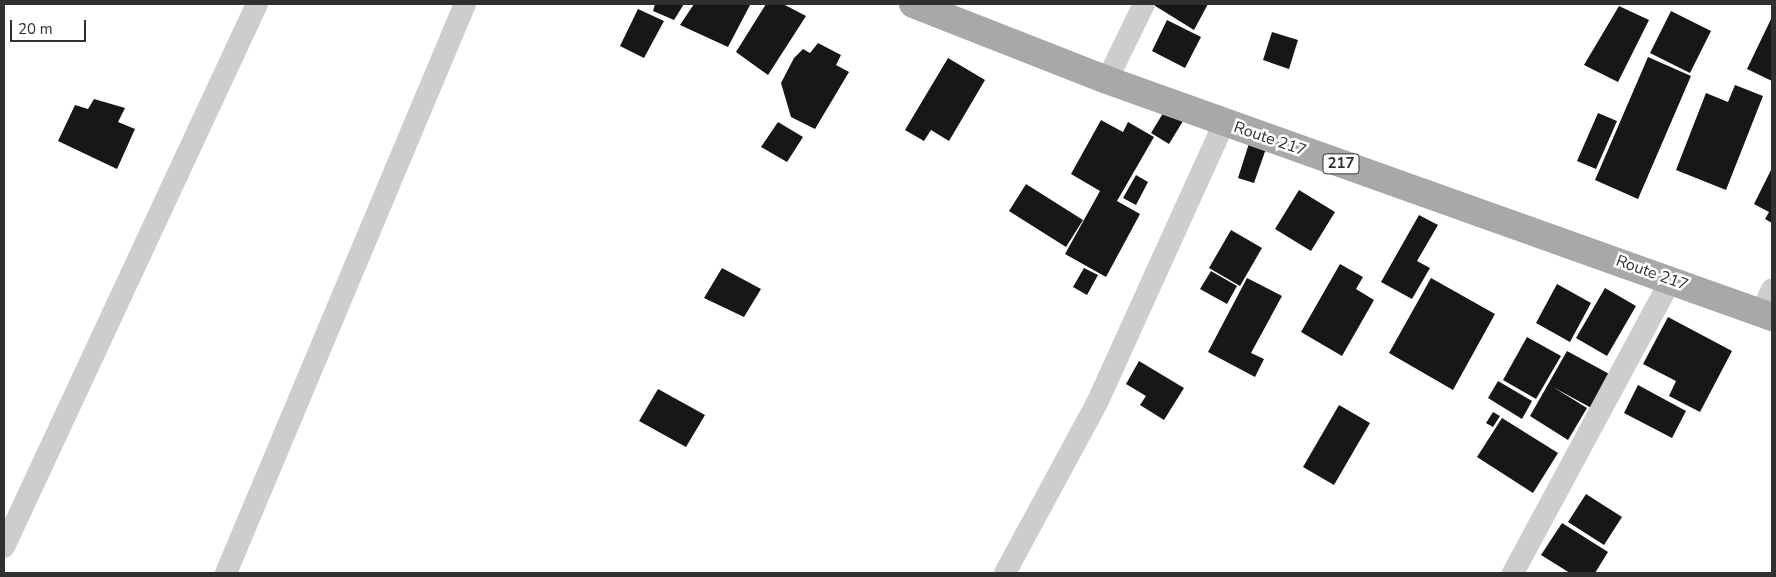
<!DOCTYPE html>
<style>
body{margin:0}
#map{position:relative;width:1776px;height:577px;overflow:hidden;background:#fff;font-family:"Nunito Sans",sans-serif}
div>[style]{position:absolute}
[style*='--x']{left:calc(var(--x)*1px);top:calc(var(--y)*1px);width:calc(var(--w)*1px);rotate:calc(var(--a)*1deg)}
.building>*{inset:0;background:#171717}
.minor>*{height:22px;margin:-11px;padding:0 11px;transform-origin:11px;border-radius:11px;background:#cdcdcd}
.primary>*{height:28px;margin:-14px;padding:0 14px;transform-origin:14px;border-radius:14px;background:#a8a8a8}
span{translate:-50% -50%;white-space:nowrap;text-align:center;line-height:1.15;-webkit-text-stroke:5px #fff;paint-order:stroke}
.shield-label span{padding:1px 4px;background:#fff;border:1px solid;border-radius:4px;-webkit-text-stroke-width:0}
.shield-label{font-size:15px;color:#303030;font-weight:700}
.street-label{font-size:16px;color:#303030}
.frame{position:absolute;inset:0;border:5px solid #303030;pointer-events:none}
.scale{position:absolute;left:10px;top:20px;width:76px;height:22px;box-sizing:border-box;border:2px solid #303030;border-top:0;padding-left:6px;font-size:15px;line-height:18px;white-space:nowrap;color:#303030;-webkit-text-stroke:4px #fff;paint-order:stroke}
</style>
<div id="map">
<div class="building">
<div style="clip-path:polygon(655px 4px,684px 4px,674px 20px,653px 11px)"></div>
<div style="clip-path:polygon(694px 4px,748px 4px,750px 5px,728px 47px,680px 25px)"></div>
<div style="clip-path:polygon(766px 4px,783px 4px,806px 16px,768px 75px,736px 52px)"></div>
<div style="clip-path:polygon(1152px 4px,1208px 4px,1194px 30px)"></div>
<div style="clip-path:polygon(1619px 6px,1649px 20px,1618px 82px,1584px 65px)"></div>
<div style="clip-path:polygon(638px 9px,664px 21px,644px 58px,620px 46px)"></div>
<div style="clip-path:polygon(1671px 11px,1711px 31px,1690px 73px,1650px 53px)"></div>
<div style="clip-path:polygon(1772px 17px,1772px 81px,1747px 69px)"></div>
<div style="clip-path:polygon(1167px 20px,1201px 37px,1185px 68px,1152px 51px)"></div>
<div style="clip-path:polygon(1272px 32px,1298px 40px,1289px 69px,1263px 60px)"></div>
<div style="clip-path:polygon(818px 43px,841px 55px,836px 65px,849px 72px,815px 129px,791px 117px,781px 83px,794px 58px,803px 49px,810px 53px)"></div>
<div style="clip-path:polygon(1648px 57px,1691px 76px,1638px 199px,1595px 180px)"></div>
<div style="clip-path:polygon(948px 58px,985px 80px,949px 141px,931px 130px,924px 141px,905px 130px)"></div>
<div style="clip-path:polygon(1735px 85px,1763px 96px,1726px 190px,1676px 170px,1706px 93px,1728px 102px)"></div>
<div style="clip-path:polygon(94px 99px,125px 108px,118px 122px,135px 129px,117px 169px,58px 141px,75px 105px,88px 109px)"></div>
<div style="clip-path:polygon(1165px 110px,1183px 121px,1169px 144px,1151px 133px)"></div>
<div style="clip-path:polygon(1598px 113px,1617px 121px,1596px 169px,1577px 161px)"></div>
<div style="clip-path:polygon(1101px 120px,1123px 132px,1128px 122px,1154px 137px,1117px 201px,1140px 214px,1106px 277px,1065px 254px,1100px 191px,1071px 174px)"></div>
<div style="clip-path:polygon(778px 122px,803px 137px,787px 162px,761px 147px)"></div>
<div style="clip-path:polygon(1251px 137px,1268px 143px,1254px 183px,1238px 178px)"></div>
<div style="clip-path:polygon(1772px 168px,1772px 223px,1765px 219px,1769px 212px,1754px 204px)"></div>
<div style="clip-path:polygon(1136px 175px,1148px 182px,1136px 205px,1123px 198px)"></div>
<div style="clip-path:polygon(1026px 184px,1083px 220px,1066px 247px,1009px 211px)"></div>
<div style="clip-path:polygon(1299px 190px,1335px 212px,1311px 251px,1275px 229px)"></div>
<div style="clip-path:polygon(1419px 215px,1438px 225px,1417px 261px,1430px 268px,1412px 299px,1381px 282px)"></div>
<div style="clip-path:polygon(1231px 230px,1262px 248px,1240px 286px,1209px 268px)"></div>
<div style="clip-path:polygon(1340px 264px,1363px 277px,1356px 289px,1374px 300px,1342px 356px,1301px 332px)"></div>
<div style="clip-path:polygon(722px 268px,761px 289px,744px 317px,704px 298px)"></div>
<div style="clip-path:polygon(1084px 268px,1098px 275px,1087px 295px,1073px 287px)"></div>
<div style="clip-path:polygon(1211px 271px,1237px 286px,1227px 304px,1200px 289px)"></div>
<div style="clip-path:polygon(1247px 278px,1282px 296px,1251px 353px,1264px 359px,1255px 377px,1208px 352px)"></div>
<div style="clip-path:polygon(1431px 278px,1495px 314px,1453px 390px,1389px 353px)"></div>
<div style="clip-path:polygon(1557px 284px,1591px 303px,1570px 342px,1536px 323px)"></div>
<div style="clip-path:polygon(1605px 288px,1636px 306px,1607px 356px,1576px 338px)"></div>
<div style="clip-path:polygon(1668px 317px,1732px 351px,1700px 412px,1669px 396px,1676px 381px,1643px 364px)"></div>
<div style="clip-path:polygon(1527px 337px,1561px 356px,1536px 399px,1503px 380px)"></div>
<div style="clip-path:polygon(1567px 351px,1613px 376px,1595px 410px,1553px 387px,1587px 408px,1568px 440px,1530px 416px)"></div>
<div style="clip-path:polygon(1139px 361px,1184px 388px,1164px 420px,1140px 405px,1146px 396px,1126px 384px)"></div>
<div style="clip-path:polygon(1498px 381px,1532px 401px,1522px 419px,1488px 398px)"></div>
<div style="clip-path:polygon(1638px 385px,1686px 411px,1672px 438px,1624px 413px)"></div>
<div style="clip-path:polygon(658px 389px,705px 415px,686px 447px,639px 421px)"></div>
<div style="clip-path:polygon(1339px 405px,1370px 423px,1334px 485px,1303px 467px)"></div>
<div style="clip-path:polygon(1493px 412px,1500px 416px,1493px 427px,1486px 423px)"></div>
<div style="clip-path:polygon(1502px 418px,1558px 453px,1533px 493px,1477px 457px)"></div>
<div style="clip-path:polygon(1586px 494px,1622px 517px,1604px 545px,1568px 522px)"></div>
<div style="clip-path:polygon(1562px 523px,1608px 552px,1595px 573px,1570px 573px,1541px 555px)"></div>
</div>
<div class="minor">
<div style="--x:1107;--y:80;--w:85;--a:-64"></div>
<div style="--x:1761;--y:313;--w:26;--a:-65"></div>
<div style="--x:4;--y:547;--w:599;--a:-65.02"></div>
<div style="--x:226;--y:573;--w:617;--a:-67.22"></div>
<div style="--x:1005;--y:573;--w:193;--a:-61.6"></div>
<div style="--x:1097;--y:403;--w:307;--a:-65.6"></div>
<div style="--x:1513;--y:573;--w:334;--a:-61.7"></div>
</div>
<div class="primary">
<div style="--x:913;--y:4;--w:208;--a:21.4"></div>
<div style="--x:1107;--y:80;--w:706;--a:19.62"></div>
</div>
<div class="shield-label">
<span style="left:1341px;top:164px">217</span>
</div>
<div class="street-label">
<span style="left:1270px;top:139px;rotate:19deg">Route 217</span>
<span style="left:1652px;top:273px;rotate:20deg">Route 217</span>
</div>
<div class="frame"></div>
<div class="scale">20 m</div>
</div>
